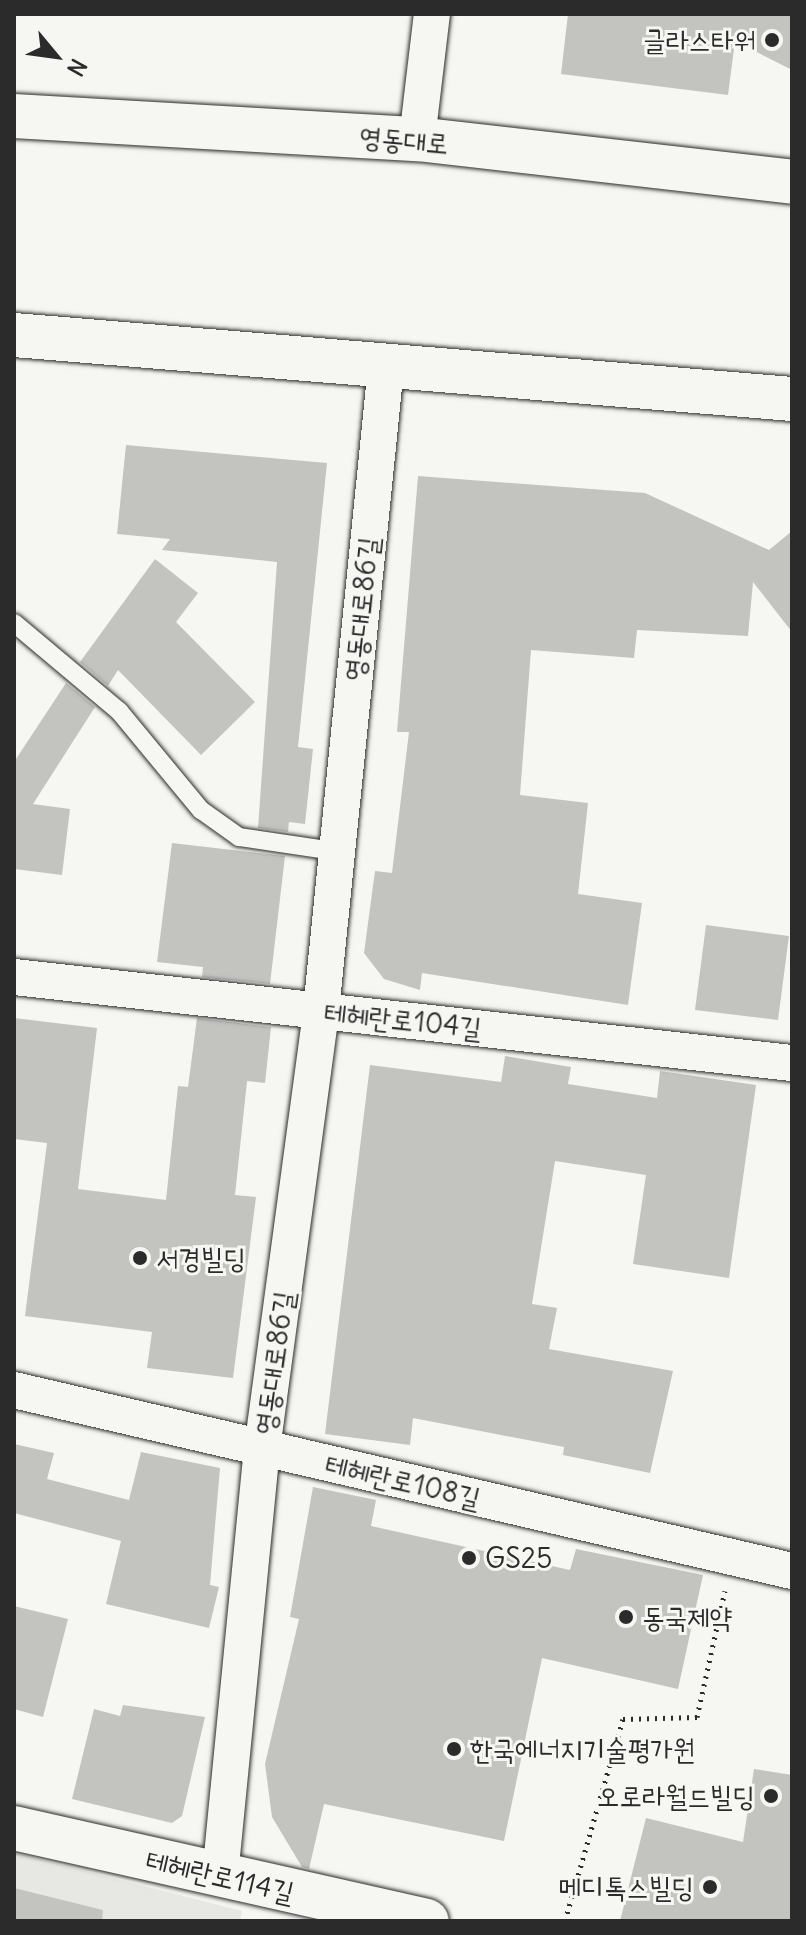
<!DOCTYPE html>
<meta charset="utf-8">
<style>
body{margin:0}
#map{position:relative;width:806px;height:1935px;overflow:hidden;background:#f6f6f2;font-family:Delius,"Poor Story",sans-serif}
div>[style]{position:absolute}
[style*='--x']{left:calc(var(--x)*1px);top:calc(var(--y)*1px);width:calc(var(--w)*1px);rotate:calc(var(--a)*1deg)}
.built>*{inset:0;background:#e7e7e3}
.building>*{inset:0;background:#c3c3c0}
.path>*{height:5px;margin-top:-2.5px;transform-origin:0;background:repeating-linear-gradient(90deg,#2b2b2b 0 2px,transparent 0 8px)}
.roads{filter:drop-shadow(0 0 2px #2b2b2b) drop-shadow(0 0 2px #2b2b2b)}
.lane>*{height:18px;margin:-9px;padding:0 9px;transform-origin:9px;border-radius:9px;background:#f6f6f2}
.street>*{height:36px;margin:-18px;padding:0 18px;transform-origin:18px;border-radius:18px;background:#f6f6f2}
.secondary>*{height:44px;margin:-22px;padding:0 22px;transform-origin:22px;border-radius:22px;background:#f6f6f2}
.primary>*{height:44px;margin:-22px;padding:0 22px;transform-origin:22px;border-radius:22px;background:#f6f6f2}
.dots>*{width:22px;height:22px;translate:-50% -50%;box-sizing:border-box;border:4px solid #f6f6f2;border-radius:50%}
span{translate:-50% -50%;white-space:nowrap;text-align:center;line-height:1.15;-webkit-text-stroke:6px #f6f6f2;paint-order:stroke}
.poi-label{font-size:28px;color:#2b2b2b}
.right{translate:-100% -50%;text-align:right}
.left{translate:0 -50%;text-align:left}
.street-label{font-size:28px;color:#2b2b2b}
.frame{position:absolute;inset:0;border:16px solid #2b2b2b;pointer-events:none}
.north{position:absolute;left:16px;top:16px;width:80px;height:80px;-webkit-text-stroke:6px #f6f6f2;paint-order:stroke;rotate:119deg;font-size:22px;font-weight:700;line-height:32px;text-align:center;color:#2b2b2b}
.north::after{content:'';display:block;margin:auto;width:28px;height:36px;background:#2b2b2b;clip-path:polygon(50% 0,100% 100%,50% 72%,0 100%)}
</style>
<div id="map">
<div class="built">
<div style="clip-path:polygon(14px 1853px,242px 1911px,240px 1921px,14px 1921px)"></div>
</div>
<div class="building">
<div style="clip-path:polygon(568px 14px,792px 14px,792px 70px,735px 41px,728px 95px,561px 74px)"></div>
<div style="clip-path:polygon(126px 445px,327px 463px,298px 747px,313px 749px,305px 824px,289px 822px,288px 832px,258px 828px,277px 562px,162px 550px,170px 539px,117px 534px)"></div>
<div style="clip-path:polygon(418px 476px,645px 493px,769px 550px,792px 531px,792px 632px,753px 582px,748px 636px,637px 630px,634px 658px,531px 650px,520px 795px,588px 803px,578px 894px,642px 903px,628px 1005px,422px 973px,420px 990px,384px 979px,364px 953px,375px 871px,392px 873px,409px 732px,397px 732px)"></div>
<div style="clip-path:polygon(155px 559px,198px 593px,176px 622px,255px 702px,201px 755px,118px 670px,108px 686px,80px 662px)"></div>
<div style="clip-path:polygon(66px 683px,95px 707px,33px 804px,70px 809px,62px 875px,14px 869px,14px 762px)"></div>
<div style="clip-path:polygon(172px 843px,285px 856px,270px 984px,202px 977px,203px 967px,157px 962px)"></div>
<div style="clip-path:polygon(706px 925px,789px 936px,778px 1020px,695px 1010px)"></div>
<div style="clip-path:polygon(14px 1018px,97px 1028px,78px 1189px,166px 1200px,178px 1086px,188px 1087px,197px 1018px,271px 1027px,265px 1083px,247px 1081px,235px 1195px,256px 1197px,233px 1378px,147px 1368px,152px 1332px,25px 1316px,47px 1143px,14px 1139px)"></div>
<div style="clip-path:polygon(505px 1056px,571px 1067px,568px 1084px,657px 1098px,660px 1071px,756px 1085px,729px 1278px,633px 1264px,646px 1175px,555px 1161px,532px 1304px,557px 1308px,549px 1349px,673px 1371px,650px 1473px,563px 1455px,564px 1447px,413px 1418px,410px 1445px,325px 1434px,370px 1065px,501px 1082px)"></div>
<div style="clip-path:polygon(14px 1444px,54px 1453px,47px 1479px,129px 1500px,141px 1452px,220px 1468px,210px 1585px,219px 1587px,209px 1628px,106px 1604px,121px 1541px,14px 1513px)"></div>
<div style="clip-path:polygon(313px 1487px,376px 1500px,371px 1526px,570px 1570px,576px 1549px,703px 1575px,678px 1689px,542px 1658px,504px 1841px,324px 1804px,309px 1869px,302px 1867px,272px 1817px,265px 1764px,299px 1619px,290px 1617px)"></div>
<div style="clip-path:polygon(14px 1606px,68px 1619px,43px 1717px,14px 1709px)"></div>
<div style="clip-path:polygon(123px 1705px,205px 1717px,182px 1816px,172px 1823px,72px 1799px,94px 1709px,120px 1716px)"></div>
<div style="clip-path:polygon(754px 1769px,792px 1775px,792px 1921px,620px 1921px,646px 1818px,743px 1842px)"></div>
<div style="clip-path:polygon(14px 1888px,103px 1910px,102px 1921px,14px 1921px)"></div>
</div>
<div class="path">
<div style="--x:565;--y:1921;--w:210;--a:-74"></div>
<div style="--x:623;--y:1719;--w:74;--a:-1.5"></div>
<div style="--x:697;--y:1717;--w:129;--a:-77.5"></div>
</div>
<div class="roads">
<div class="lane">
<div style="--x:14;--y:623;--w:137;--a:40"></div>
<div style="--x:119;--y:711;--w:129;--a:50.4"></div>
<div style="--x:201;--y:810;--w:47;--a:35.4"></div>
<div style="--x:239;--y:837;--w:96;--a:8.4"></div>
</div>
<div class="street">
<div style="--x:417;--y:139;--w:126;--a:-83.2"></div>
<div style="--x:14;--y:977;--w:783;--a:6.31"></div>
<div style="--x:14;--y:1390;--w:799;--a:13.1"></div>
<div style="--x:220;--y:1876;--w:429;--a:-84.4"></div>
<div style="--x:262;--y:1449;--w:442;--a:-82.3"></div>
<div style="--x:321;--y:1011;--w:647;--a:-84.24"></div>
</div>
<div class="secondary">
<div style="--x:14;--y:1828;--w:423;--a:12.7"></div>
</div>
<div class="primary">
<div style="--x:14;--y:116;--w:404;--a:3.3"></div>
<div style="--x:417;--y:139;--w:377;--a:6.5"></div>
<div style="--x:14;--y:335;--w:781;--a:4.7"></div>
</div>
</div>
<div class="dots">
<div style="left:772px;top:40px;background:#2b2b2b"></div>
<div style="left:140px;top:1258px;background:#2b2b2b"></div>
<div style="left:469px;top:1558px;background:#2b2b2b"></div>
<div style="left:626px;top:1617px;background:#2b2b2b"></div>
<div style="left:454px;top:1749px;background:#2b2b2b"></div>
<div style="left:771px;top:1796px;background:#2b2b2b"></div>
<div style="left:710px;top:1887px;background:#2b2b2b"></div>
</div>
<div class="poi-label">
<span class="right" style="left:756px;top:40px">글라스타워</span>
<span class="left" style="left:156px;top:1258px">서경빌딩</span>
<span class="left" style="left:485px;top:1558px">GS25</span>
<span class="left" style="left:642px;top:1617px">동국제약</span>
<span class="left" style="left:470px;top:1749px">한국에너지기술평가원</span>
<span class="right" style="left:755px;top:1796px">오로라월드빌딩</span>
<span class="right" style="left:694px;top:1887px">메디톡스빌딩</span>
</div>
<div class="street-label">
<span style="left:404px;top:140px;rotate:5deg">영동대로</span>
<span style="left:361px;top:609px;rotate:-84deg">영동대로86길</span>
<span style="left:403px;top:1020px;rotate:6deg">테헤란로104길</span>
<span style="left:274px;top:1363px;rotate:-82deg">영동대로86길</span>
<span style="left:403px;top:1481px;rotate:13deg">테헤란로108길</span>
<span style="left:220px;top:1876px;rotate:13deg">테헤란로114길</span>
</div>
<div class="frame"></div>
<div class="north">N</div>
</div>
